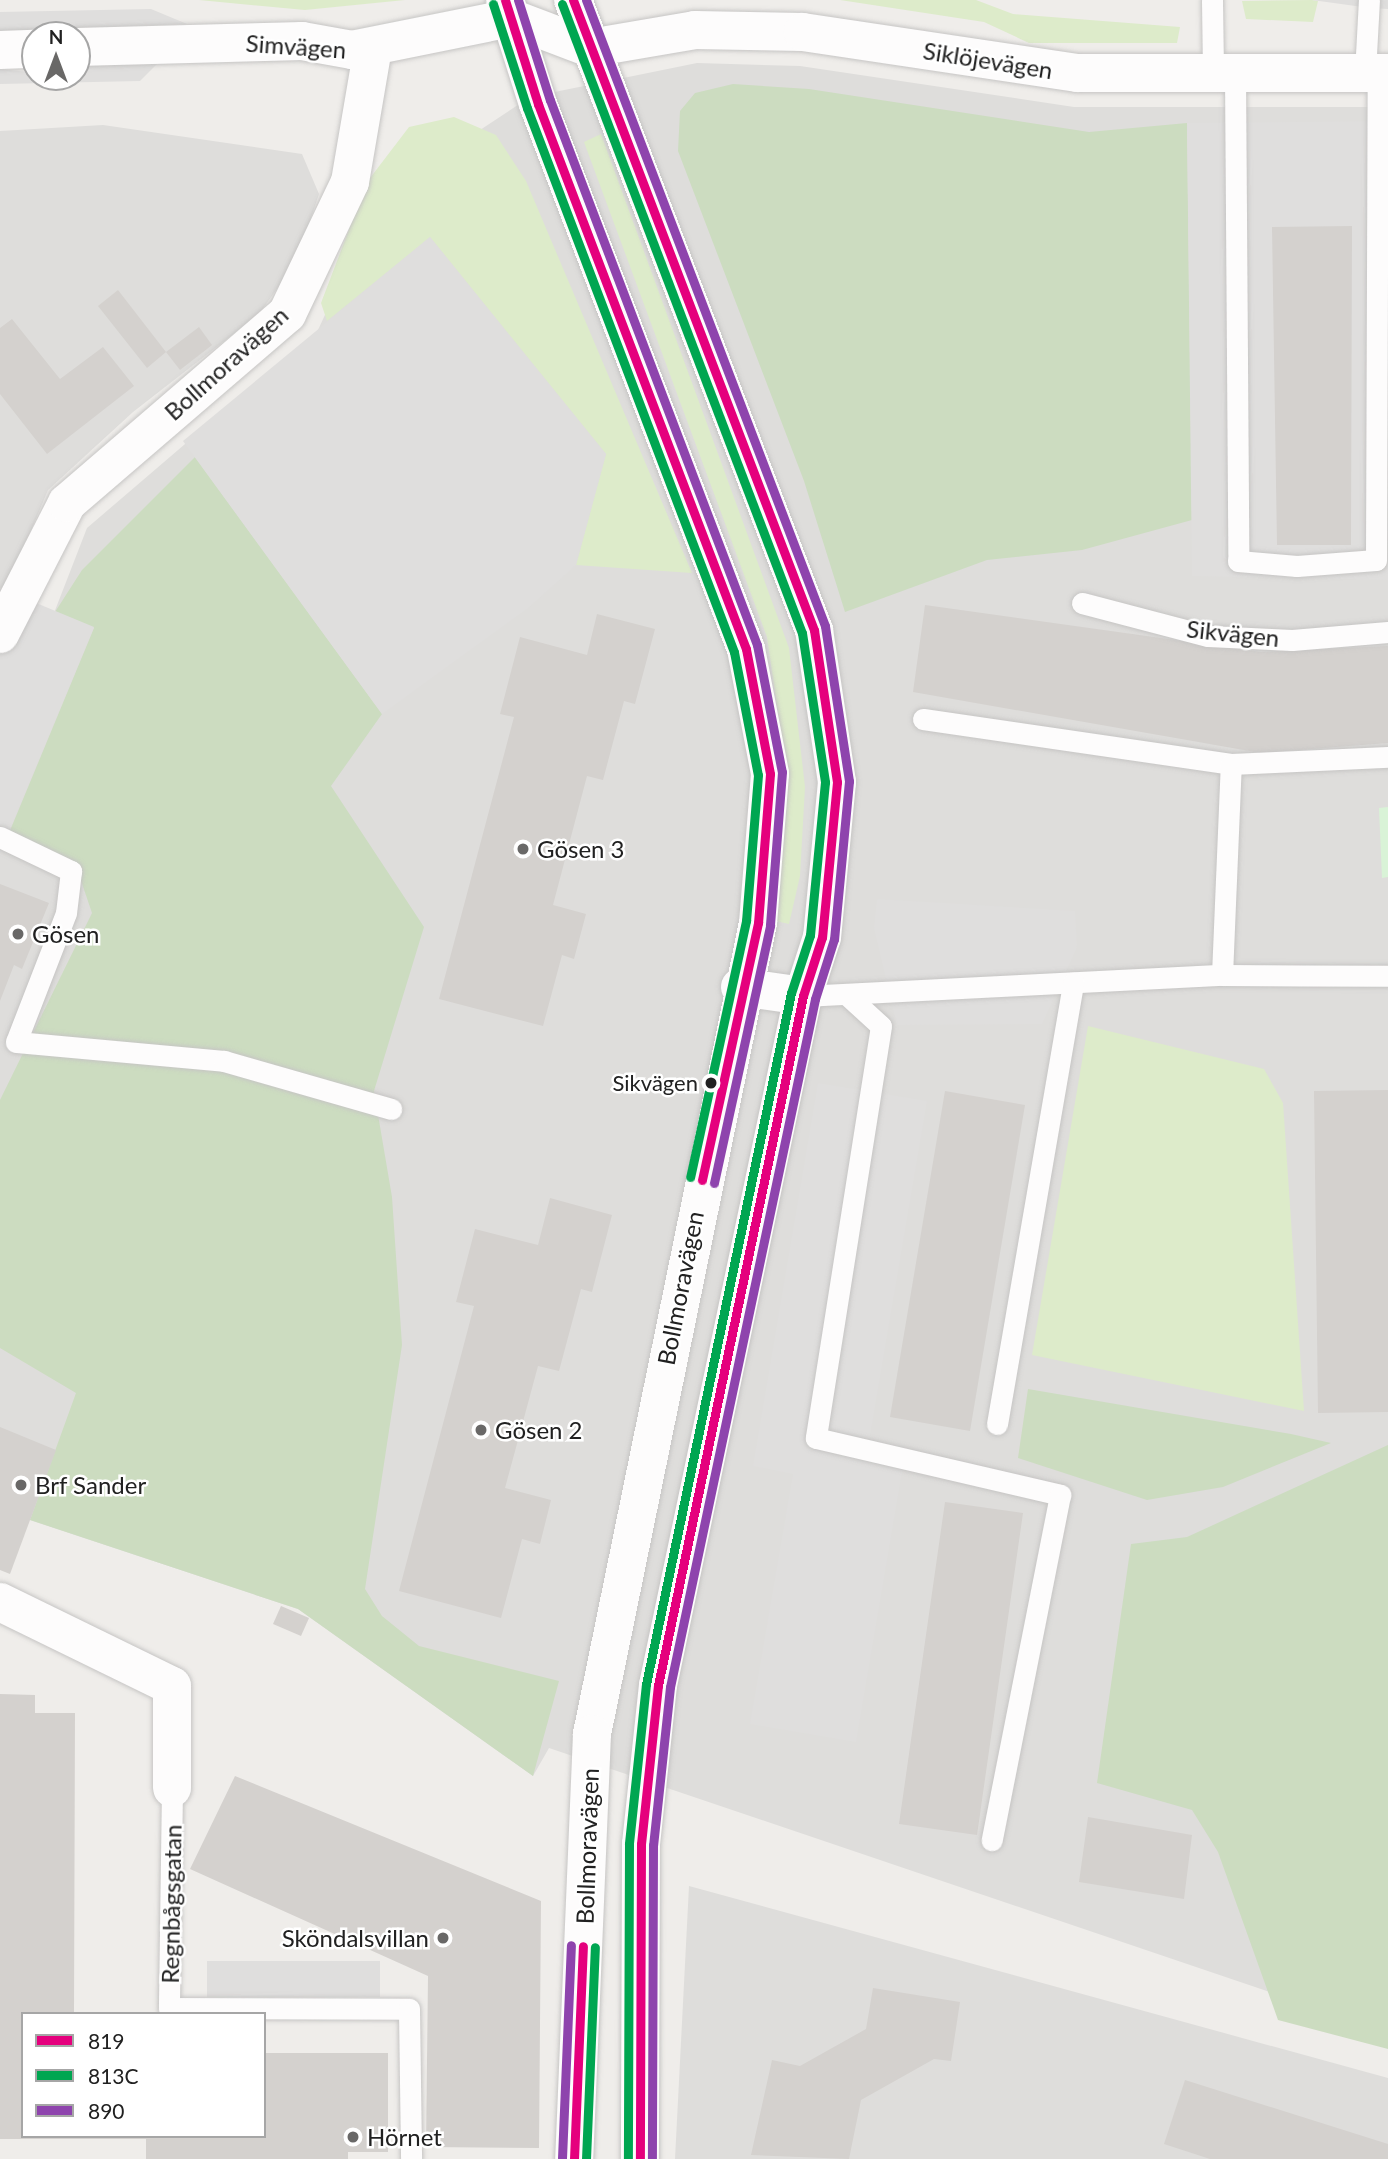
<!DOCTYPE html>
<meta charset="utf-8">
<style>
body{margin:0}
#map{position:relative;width:1388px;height:2159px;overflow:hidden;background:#efedea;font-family:Lato,sans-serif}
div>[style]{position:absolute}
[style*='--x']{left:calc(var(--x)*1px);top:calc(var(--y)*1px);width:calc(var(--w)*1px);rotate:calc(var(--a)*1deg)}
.residential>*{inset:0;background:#dedddb}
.grass>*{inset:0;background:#ddebca}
.forest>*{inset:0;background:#ccdcc0}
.park>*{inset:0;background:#d9f3d7}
.parking>*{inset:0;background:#dfdedd}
.building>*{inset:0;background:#d4d1ce}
.roads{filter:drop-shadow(0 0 2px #c6c5c4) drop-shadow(0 0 2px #c6c5c4)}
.service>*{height:21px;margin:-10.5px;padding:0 10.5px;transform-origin:10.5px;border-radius:10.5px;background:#fdfcfc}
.minor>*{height:38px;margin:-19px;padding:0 19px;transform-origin:19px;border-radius:19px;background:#fdfcfc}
.tertiary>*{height:38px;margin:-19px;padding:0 19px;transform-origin:19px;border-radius:19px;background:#fdfcfc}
.bus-1>*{height:9px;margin:-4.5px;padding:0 4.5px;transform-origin:4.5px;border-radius:4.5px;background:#e5007d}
.bus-2>*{height:9px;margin:-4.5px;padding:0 4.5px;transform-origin:4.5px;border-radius:4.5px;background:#00a651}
.bus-3>*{height:9px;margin:-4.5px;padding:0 4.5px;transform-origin:4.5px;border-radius:4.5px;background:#8e44ad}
.dots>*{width:19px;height:19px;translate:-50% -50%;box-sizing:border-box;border:4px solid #fff;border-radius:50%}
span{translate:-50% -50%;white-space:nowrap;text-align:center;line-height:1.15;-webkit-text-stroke:5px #fff;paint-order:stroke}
.bus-label{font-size:22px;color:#212121}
.right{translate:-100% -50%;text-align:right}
.street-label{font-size:24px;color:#212121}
.poi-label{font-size:24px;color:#212121}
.left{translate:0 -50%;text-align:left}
.legend{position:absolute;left:21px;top:2012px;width:245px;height:126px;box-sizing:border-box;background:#fff;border:2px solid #a6a6a6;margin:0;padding:9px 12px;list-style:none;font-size:21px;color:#212121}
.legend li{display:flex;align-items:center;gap:14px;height:35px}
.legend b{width:35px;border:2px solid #a6a6a6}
.north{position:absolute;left:21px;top:21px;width:70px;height:70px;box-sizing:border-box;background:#fff;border:2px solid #a6a6a6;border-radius:50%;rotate:0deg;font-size:19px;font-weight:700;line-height:28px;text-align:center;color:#212121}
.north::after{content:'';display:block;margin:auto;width:24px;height:32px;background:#696867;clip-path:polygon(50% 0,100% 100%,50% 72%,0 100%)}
</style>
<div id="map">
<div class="residential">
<div style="clip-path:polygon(697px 63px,800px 66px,1074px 107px,1388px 107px,1388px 2032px,549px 1748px,533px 1776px,298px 1609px,30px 1520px,0 1532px,0 752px,87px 528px,318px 330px,380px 196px,530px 97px)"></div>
<div style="clip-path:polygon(103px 125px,302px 154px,319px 194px,296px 262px,259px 314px,133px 412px,48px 490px,6px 590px,0 588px,0 131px)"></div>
<div style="clip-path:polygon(689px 1886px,1388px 2078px,1388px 2159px,675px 2159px)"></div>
</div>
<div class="grass">
<div style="clip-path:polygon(199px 0,405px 0,305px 10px)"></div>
<div style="clip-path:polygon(840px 0,976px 0,1013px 14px,1180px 27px,1177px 43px,1029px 43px,984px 22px)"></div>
<div style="clip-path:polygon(1242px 1px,1312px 0,1318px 1px,1313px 22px,1246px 19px)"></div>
<div style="clip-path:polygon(454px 117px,496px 135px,526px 181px,692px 573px,576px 565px,606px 454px,430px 237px,327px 321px,321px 303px,367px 182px,409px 127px)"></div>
<div style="clip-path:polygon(601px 134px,789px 648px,805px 787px,800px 876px,789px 924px,776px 921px,787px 776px,767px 637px,584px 142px)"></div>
<div style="clip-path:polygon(1088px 1026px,1264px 1069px,1283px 1103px,1304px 1411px,1032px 1355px)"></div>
</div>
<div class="forest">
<div style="clip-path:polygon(733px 84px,809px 89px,1089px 132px,1187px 123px,1192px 520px,1082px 550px,987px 560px,845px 612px,804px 481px,678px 151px,680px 111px,695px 93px)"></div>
<div style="clip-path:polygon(195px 457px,382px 714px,331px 786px,424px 927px,374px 1091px,392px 1197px,402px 1345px,365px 1589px,382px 1616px,419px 1646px,559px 1681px,533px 1776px,298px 1609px,30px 1520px,76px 1393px,0 1348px,0 1100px,92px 913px,75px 863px,9px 833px,94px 628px,55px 612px,82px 570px)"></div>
<div style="clip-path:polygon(1028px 1389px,1291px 1434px,1331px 1443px,1223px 1487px,1147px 1500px,1018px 1458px)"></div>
<div style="clip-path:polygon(1388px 1445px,1388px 2049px,1278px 2020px,1218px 1852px,1192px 1810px,1097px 1783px,1131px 1544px,1187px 1537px)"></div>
</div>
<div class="park">
<div style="clip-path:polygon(1388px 807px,1388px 877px,1382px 878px,1379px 808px)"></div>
</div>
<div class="parking">
<div style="clip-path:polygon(1312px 0,1388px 0,1388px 9px,1370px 8px)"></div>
<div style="clip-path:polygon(151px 9px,187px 24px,0 31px,0 12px)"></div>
<div style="clip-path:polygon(157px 64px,140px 81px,0 84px,0 69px,77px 77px,77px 66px)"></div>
<div style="clip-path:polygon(1388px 121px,1388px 580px,1192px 576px,1187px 123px)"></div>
<div style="clip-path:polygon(430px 237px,606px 454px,576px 565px,528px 608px,382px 714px,183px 441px)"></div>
<div style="clip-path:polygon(0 588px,94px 627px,0 853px)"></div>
<div style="clip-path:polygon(877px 899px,1075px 911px,1077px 947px,1042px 1024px,897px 1025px,874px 928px)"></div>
<div style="clip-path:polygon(818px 1083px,927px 1101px,868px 1447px,905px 1454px,856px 1742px,750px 1724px,793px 1474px,753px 1466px)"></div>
<div style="clip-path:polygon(207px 1961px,380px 1961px,380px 1997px,207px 1997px)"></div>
</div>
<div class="building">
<div style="clip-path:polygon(1352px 226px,1351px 545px,1277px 545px,1272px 227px)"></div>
<div style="clip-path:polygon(118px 290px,166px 352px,147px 368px,98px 306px)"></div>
<div style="clip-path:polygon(12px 319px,60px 379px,103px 347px,134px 386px,47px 454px,0 394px,0 328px)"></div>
<div style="clip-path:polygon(199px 327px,212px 345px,180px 370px,166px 352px)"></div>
<div style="clip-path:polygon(925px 605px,1261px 652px,1388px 646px,1388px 743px,1261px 753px,913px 692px)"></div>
<div style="clip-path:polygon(597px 614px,655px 629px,635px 704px,624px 701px,603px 780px,587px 776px,553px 905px,586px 914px,574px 959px,562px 955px,543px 1026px,439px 999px,514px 717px,500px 714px,520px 637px,587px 655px)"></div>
<div style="clip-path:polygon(0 884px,49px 903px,22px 969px,14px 965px,0 1001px)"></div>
<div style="clip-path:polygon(1388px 1090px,1388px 1412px,1318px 1413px,1314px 1091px)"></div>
<div style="clip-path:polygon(945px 1091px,1025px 1105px,970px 1431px,890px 1417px)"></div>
<div style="clip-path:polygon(550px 1198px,612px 1215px,592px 1292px,581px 1289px,559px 1371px,538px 1366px,505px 1488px,551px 1500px,540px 1544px,522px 1539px,501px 1618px,399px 1591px,474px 1306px,456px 1302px,475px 1229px,538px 1245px)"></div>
<div style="clip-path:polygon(0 1427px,56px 1450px,10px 1574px,0 1570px)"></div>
<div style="clip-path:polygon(945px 1502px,1023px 1513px,977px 1835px,899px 1824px)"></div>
<div style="clip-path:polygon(281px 1606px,309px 1618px,301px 1636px,273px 1624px)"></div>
<div style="clip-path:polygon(0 1694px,35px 1695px,35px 1713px,75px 1713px,74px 2014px,23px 2014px,23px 2136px,264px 2136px,264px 2053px,388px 2053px,388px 2152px,348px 2152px,348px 2159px,146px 2159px,146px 2139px,0 2139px)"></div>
<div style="clip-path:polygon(235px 1776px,541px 1901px,539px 2148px,426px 2147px,428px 1976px,190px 1869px)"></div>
<div style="clip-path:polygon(1088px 1817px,1192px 1835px,1184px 1899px,1079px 1882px)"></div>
<div style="clip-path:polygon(873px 1988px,960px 2002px,951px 2061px,934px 2059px,861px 2100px,849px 2159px,751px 2155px,772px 2060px,800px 2066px,866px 2029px)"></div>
<div style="clip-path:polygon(1185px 2080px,1388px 2144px,1388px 2159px,1210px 2159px,1164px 2144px)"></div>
</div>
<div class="roads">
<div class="service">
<div style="--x:1212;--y:0;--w:73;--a:89.2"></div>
<div style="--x:1235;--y:73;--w:488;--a:89.6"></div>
<div style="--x:1238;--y:561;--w:59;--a:4.8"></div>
<div style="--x:1297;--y:566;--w:79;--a:-4.3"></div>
<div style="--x:1376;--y:560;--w:487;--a:-89.8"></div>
<div style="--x:1365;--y:73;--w:73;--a:-86.9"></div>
<div style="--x:1082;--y:603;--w:130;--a:14.7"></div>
<div style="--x:1208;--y:636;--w:84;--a:2.7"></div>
<div style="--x:1292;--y:640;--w:96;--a:-4.8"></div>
<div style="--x:923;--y:719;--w:311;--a:8.3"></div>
<div style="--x:1231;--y:764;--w:157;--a:-2.6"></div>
<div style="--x:0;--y:837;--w:79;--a:25.6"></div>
<div style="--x:71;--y:871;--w:42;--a:96.8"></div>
<div style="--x:66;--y:913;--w:138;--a:111.2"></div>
<div style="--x:16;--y:1042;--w:209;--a:5.2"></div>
<div style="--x:224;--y:1061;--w:174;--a:16"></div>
<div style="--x:1222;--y:975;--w:211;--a:-87.6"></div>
<div style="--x:846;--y:994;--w:47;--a:42.4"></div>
<div style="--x:881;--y:1026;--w:417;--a:99"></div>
<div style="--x:816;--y:1438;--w:251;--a:13.1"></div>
<div style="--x:1060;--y:1495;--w:352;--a:101.2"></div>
<div style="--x:803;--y:996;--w:420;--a:-2.9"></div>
<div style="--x:1222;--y:975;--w:166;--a:0.3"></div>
<div style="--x:997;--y:1424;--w:448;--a:-80.2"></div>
<div style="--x:172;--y:1788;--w:220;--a:90.8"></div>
<div style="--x:169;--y:2008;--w:240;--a:0.2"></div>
<div style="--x:409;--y:2009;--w:150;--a:89.2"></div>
</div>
<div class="minor">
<div style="--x:77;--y:47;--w:225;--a:-1.5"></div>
<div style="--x:302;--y:41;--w:51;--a:10.2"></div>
<div style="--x:352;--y:50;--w:162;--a:-11.4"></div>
<div style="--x:590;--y:48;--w:107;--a:-9.7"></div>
<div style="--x:695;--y:30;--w:108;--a:1.1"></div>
<div style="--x:803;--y:32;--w:277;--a:8.5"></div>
<div style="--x:1077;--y:73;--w:311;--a:0"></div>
<div style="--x:0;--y:50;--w:35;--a:-2"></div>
<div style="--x:0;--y:634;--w:147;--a:-62.9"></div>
<div style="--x:67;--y:503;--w:290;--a:-40.7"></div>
<div style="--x:287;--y:314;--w:146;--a:-64.5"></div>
<div style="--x:350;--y:182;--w:136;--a:-80.3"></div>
<div style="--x:0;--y:1602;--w:191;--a:26"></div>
<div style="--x:172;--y:1686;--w:102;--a:90"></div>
</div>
<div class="tertiary">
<div style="--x:505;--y:0;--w:109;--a:72.4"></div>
<div style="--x:538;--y:104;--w:583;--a:69.11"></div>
<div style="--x:746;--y:649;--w:127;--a:79.1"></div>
<div style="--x:770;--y:774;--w:149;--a:94.6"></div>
<div style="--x:758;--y:923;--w:828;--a:101.57"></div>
<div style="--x:592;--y:1734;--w:425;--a:92.4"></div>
<div style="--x:573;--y:0;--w:675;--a:69.07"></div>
<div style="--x:814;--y:630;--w:154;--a:81.4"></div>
<div style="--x:837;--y:782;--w:156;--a:95.5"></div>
<div style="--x:822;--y:937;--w:62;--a:107.9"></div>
<div style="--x:803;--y:996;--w:704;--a:101.88"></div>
<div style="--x:658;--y:1685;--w:160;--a:96.1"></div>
<div style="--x:641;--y:1844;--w:315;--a:90.2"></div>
<div style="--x:511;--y:18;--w:85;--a:20.8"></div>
<div style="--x:740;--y:987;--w:64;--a:8.1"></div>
</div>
</div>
<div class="bus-1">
<div style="--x:505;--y:0;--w:109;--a:72.4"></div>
<div style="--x:538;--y:104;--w:583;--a:69.11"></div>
<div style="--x:746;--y:649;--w:127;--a:79.1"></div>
<div style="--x:770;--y:774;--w:149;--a:94.6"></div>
<div style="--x:758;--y:923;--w:263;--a:102.3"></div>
<div style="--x:573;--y:0;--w:675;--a:69.07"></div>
<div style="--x:814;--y:630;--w:154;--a:81.4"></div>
<div style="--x:837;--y:782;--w:156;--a:95.5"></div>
<div style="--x:822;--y:937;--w:62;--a:107.9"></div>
<div style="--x:803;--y:996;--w:704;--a:101.88"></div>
<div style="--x:658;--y:1685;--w:160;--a:96.1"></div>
<div style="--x:641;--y:1844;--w:315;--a:90.2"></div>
<div style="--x:574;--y:2159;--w:213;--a:-87.6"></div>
</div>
<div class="bus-2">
<div style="--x:493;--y:4;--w:109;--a:71.9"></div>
<div style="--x:527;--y:108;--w:582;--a:69.17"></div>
<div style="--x:734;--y:652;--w:125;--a:79"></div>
<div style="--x:758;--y:775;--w:146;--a:94.7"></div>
<div style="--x:746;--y:921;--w:262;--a:102.3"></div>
<div style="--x:562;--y:4;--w:673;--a:69.12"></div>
<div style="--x:802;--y:633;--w:151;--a:81.2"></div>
<div style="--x:825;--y:782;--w:154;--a:95.6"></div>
<div style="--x:810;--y:935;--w:61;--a:108.1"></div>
<div style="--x:791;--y:993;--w:706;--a:101.85"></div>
<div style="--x:646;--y:1684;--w:161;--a:96.1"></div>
<div style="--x:629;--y:1844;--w:315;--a:90.2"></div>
<div style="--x:586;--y:2159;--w:212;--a:-87.6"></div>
</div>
<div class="bus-3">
<div style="--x:518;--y:0;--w:105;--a:72.3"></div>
<div style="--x:550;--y:100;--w:583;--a:69.2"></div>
<div style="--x:757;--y:645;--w:129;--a:78.9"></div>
<div style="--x:782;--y:772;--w:154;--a:94.5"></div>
<div style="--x:770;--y:926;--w:263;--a:102.3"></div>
<div style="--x:586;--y:0;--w:670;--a:69.1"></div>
<div style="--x:825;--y:626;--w:157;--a:81.2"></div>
<div style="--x:849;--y:781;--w:159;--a:95.4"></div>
<div style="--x:834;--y:939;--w:63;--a:107.6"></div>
<div style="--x:815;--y:999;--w:703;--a:101.9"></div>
<div style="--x:670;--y:1687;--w:159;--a:96.1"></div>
<div style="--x:653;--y:1845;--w:314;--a:90.2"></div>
<div style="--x:562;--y:2158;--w:213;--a:-87.6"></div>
</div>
<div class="dots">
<div style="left:523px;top:849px;background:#696867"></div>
<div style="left:18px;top:934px;background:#696867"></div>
<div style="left:711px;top:1083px;background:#212121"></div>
<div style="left:481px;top:1430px;background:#696867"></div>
<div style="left:21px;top:1485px;background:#696867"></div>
<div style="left:443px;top:1938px;background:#696867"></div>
<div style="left:353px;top:2137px;background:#696867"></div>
</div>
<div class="bus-label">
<span class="right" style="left:698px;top:1083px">Sikvägen</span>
</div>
<div class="street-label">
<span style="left:296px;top:46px;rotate:4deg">Simvägen</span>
<span style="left:988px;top:60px;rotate:9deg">Siklöjevägen</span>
<span style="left:226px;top:363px;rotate:-42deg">Bollmoravägen</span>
<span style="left:1233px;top:633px;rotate:6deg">Sikvägen</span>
<span style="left:680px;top:1288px;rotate:-79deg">Bollmoravägen</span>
<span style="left:587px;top:1846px;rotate:-88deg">Bollmoravägen</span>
<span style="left:171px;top:1904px;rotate:-89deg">Regnbågsgatan</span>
</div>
<div class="poi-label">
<span class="left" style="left:537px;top:849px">Gösen 3</span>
<span class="left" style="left:32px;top:934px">Gösen</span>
<span class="left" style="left:495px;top:1430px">Gösen 2</span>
<span class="left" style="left:35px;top:1485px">Brf Sander</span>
<span class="right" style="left:429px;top:1938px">Sköndalsvillan</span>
<span class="left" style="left:367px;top:2137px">Hörnet</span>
</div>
<ul class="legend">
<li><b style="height:9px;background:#e5007d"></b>819</li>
<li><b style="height:9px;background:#00a651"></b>813C</li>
<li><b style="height:9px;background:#8e44ad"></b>890</li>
</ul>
<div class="north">N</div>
</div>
